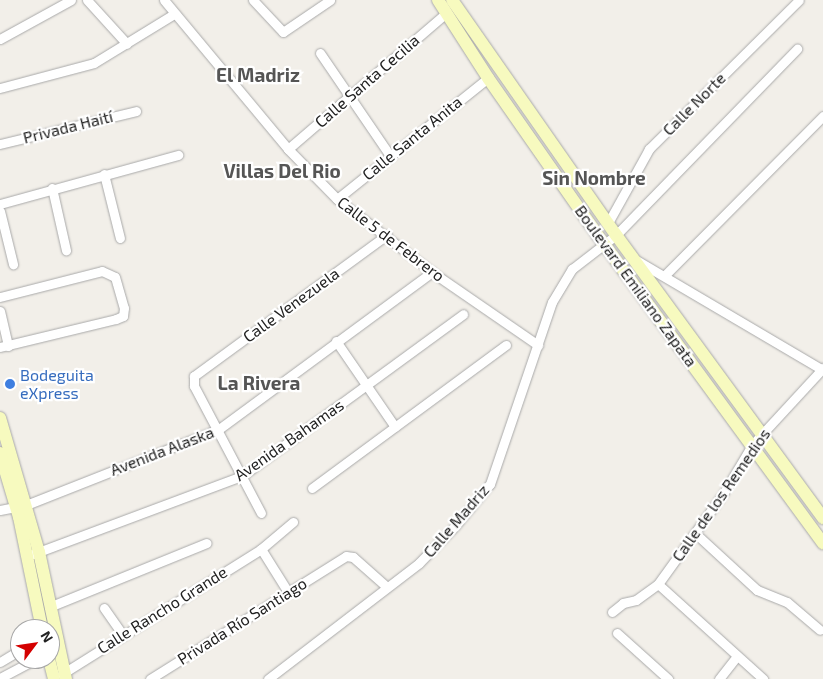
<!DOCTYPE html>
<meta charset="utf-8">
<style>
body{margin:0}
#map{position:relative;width:823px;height:679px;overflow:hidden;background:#f2efe9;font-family:"Exo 2",sans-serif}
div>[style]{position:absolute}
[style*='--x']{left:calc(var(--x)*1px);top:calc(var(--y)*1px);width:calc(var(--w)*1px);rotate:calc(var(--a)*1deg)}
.roads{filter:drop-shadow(0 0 1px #a9a9a9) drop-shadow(0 0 1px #a9a9a9)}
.street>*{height:9px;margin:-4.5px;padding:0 4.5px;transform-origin:4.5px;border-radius:4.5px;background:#fff}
.secondary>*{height:12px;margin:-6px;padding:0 6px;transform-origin:6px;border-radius:6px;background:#f7fabf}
.dots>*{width:14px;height:14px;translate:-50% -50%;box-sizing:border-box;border:2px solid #fff;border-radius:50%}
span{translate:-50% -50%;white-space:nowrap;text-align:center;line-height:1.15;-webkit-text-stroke:4.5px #fff;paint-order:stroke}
.street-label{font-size:16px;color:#222}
.shop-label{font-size:16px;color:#366cbe}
.left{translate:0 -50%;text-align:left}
.quarter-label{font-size:19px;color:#555;font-weight:700}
.north{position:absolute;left:10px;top:619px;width:50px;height:50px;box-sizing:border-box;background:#fff;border:1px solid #a7a7a7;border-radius:50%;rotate:59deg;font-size:14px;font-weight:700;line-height:20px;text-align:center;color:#222}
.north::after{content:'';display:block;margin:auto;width:18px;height:22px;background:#d40000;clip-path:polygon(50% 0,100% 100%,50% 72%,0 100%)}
</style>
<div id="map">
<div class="roads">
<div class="street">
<div style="--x:87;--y:0;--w:59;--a:47.7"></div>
<div style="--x:164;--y:0;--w:194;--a:50.2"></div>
<div style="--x:288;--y:149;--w:70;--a:45.6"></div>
<div style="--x:337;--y:199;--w:120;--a:37.5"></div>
<div style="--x:432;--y:272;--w:129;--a:34.6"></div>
<div style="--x:253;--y:0;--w:44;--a:46.8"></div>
<div style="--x:283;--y:32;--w:57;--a:-34.2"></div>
<div style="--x:0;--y:39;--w:81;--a:-28.8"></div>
<div style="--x:320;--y:53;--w:122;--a:55.7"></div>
<div style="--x:0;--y:88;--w:97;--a:-14.9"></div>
<div style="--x:94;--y:63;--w:94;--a:-31.5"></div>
<div style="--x:0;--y:144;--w:140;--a:-13.6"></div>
<div style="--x:288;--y:149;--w:208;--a:-40.7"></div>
<div style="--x:104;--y:174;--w:66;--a:76"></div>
<div style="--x:52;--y:188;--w:64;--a:77.3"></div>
<div style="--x:337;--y:199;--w:193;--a:-38.7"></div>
<div style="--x:0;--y:204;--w:185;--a:-15.4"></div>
<div style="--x:0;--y:211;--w:55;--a:76.2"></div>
<div style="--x:608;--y:223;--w:85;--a:-61"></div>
<div style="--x:649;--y:149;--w:211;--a:-44.8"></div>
<div style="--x:636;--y:260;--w:217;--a:30.5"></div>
<div style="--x:665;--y:275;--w:224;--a:-45.2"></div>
<div style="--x:0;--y:297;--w:105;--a:-14.3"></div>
<div style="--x:102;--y:271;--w:14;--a:25"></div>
<div style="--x:115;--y:277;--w:32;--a:74"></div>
<div style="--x:124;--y:308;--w:8;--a:97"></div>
<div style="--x:123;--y:316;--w:8;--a:157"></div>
<div style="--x:116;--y:319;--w:119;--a:166.4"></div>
<div style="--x:0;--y:311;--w:36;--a:77"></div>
<div style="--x:336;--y:341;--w:104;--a:55.5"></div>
<div style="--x:312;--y:488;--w:241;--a:-36.4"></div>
<div style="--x:0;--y:510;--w:26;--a:-11"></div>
<div style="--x:26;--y:505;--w:207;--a:-21.5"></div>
<div style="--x:219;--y:429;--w:265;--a:-36.4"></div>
<div style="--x:261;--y:513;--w:144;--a:-117.8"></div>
<div style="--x:194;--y:386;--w:10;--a:-90"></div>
<div style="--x:194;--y:376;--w:239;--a:-36.2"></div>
<div style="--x:695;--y:533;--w:84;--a:42.6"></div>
<div style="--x:757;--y:590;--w:32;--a:22"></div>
<div style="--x:787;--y:602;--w:43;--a:40.3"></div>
<div style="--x:261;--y:549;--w:51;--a:57.9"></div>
<div style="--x:33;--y:554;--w:223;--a:-20.5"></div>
<div style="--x:242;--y:476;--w:274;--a:-36.2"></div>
<div style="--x:658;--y:584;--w:142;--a:42.1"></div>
<div style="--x:49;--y:607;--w:170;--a:-22.1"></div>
<div style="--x:104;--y:608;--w:32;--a:55"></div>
<div style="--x:612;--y:612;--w:14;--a:-39"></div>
<div style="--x:623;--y:603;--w:13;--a:-13"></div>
<div style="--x:636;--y:600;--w:27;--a:-36"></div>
<div style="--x:658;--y:584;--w:111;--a:-54.2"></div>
<div style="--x:723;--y:494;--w:57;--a:-59.4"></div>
<div style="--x:752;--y:445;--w:105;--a:-47.3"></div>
<div style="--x:617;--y:633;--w:69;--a:42"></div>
<div style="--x:0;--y:662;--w:23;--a:-31"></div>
<div style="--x:62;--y:674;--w:235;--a:-32.1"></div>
<div style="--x:261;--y:549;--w:42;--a:-40.2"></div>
<div style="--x:0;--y:678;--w:40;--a:-28"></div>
<div style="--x:150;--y:679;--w:231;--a:-32.1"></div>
<div style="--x:346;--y:556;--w:7;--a:8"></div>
<div style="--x:353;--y:557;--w:45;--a:41.4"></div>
<div style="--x:268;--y:679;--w:190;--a:-37.5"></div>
<div style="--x:419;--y:563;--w:53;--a:-45.8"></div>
<div style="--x:456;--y:525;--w:53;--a:-50.3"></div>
<div style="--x:490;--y:484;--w:192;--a:-71.2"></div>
<div style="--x:552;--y:302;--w:39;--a:-59"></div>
<div style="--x:572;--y:269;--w:56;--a:-37.7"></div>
<div style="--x:616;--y:235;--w:260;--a:-45.8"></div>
<div style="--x:719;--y:679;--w:29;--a:-52"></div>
</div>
<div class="secondary">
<div style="--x:438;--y:0;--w:93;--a:57.3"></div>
<div style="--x:488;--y:78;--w:203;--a:55.1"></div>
<div style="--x:604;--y:244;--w:371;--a:53.8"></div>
<div style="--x:452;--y:0;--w:287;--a:55.1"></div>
<div style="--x:616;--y:235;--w:351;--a:53.8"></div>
<div style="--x:0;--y:418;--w:140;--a:73.8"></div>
<div style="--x:39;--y:552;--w:130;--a:78"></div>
<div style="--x:0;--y:453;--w:67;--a:73.5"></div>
<div style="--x:19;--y:517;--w:114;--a:78.4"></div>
<div style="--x:49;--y:659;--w:21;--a:76"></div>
</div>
</div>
<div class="dots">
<div style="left:10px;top:384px;background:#3f7fe0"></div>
</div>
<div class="street-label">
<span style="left:367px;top:81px;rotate:-41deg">Calle Santa Cecilia</span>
<span style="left:694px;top:104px;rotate:-45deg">Calle Norte</span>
<span style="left:68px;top:127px;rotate:-14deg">Privada Haití</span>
<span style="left:412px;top:138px;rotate:-39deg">Calle Santa Anita</span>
<span style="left:391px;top:239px;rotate:37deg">Calle 5 de Febrero</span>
<span style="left:636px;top:286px;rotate:54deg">Boulevard Emiliano Zapata</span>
<span style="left:291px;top:305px;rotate:-36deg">Calle Venezuela</span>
<span style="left:289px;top:440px;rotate:-35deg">Avenida Bahamas</span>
<span style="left:162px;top:451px;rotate:-21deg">Avenida Alaska</span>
<span style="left:721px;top:495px;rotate:-55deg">Calle de los Remedios</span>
<span style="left:456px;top:521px;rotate:-49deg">Calle Madriz</span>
<span style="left:162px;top:610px;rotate:-32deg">Calle Rancho Grande</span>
<span style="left:242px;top:621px;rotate:-32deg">Privada Río Santiago</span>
</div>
<div class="shop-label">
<span class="left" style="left:20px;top:384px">Bodeguita<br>eXpress</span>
</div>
<div class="quarter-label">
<span style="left:258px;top:75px">El Madriz</span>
<span style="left:282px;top:171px">Villas Del Rio</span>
<span style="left:594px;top:178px">Sin Nombre</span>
<span style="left:259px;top:383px">La Rivera</span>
</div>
<div class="north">N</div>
</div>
